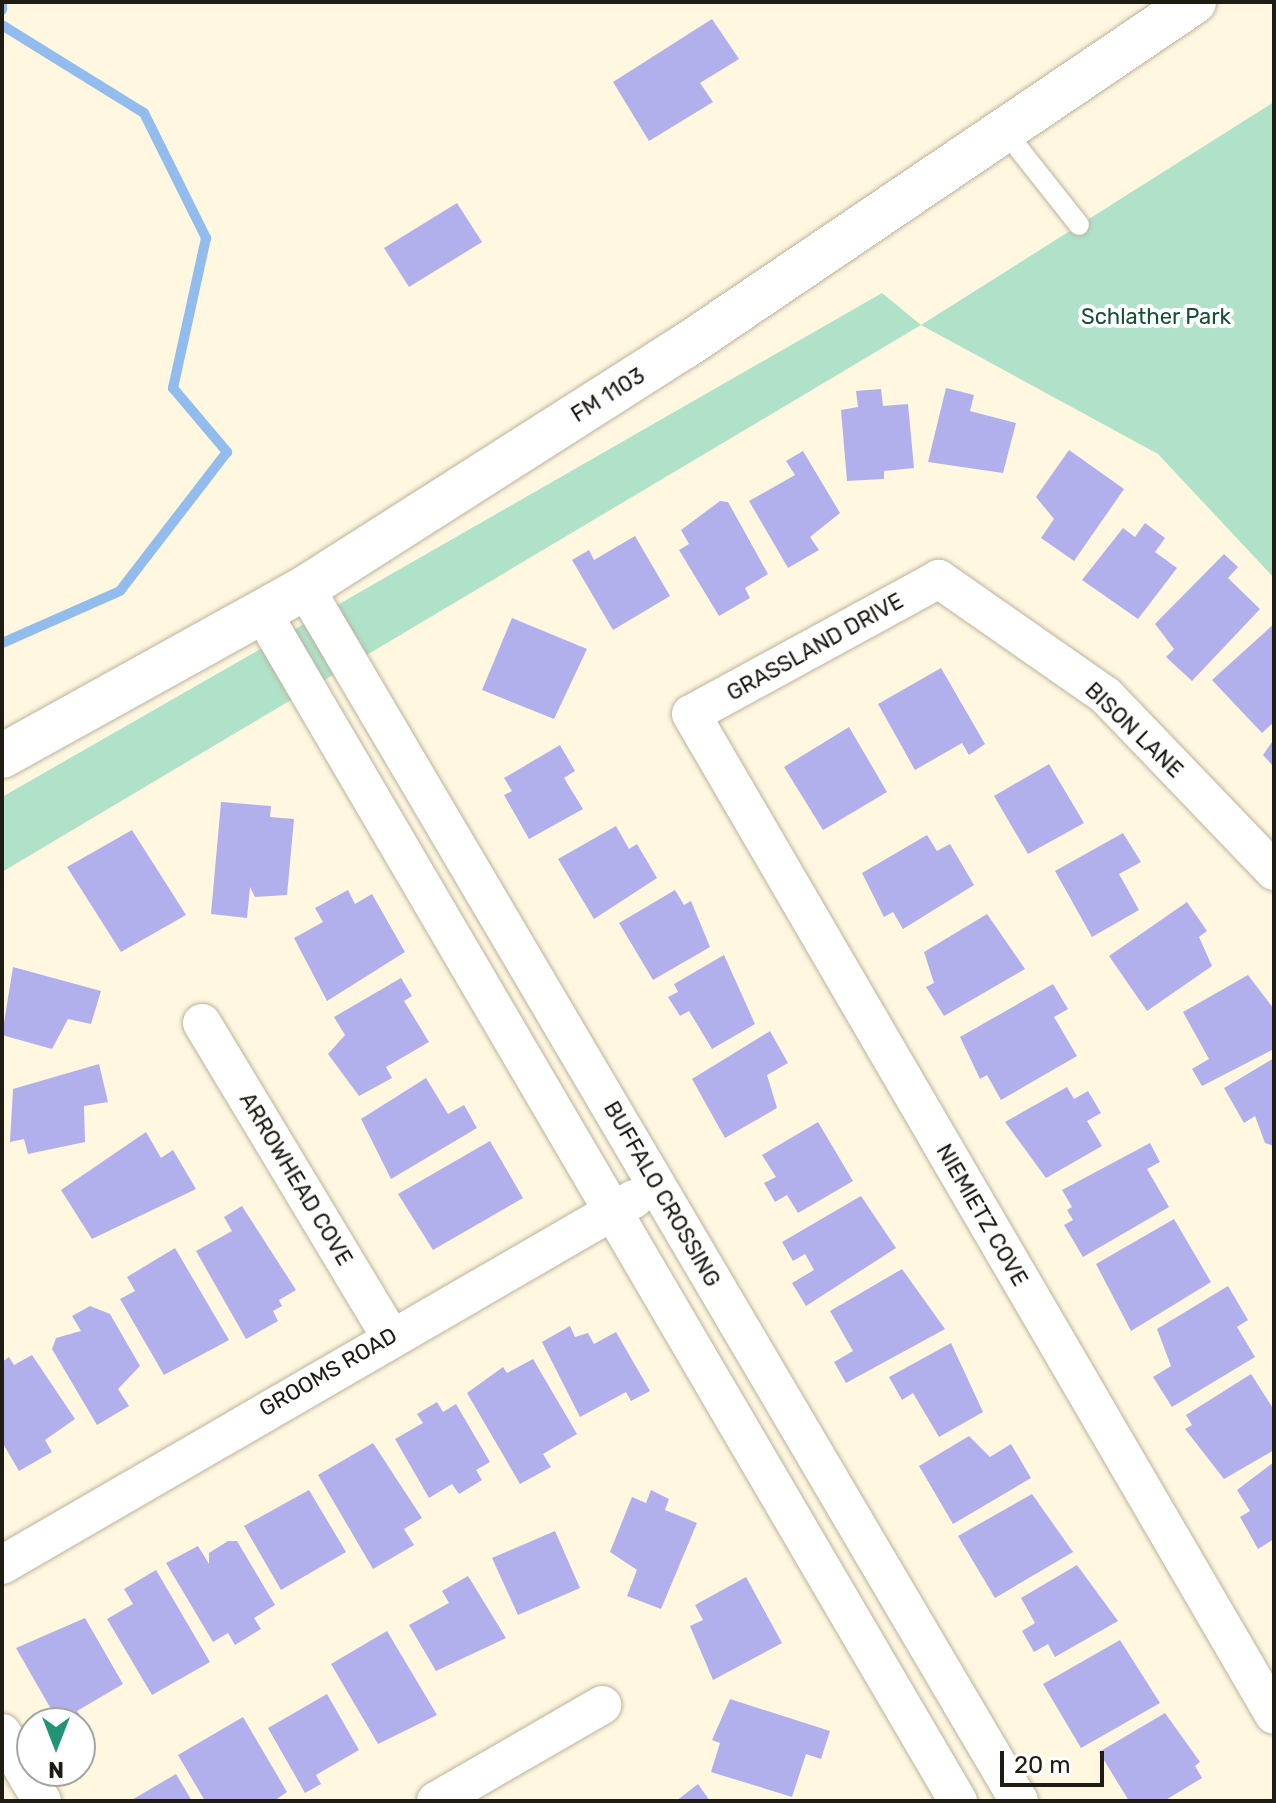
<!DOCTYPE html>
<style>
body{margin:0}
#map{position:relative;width:1276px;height:1803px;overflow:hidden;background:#fff7e0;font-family:Rubik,sans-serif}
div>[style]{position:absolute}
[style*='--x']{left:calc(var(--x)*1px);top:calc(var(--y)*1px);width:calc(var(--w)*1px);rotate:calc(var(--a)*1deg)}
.green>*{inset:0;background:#b0e2c9}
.stream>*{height:10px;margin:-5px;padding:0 5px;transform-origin:5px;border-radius:5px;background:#91bced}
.building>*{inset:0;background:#b1b0ec}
.roads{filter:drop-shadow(0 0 2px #bab39d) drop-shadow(0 0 2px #bab39d)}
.lane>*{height:20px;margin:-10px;padding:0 10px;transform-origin:10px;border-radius:10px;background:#fff}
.street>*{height:38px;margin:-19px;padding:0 19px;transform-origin:19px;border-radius:19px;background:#fff}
.secondary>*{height:44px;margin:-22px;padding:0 22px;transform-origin:22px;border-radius:22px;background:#fff}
span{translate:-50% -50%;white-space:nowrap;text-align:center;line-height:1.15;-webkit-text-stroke:8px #fff;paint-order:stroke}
.park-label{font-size:22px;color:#174e38}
.street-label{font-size:22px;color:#1f1c14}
.frame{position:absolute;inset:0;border:4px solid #1f1c14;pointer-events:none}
.north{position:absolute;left:16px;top:1707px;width:80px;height:80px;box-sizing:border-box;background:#fff;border:2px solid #a5a4a1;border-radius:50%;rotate:180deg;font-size:22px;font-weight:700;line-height:32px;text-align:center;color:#1f1c14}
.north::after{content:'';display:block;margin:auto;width:28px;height:36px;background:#239375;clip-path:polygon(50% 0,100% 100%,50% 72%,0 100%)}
.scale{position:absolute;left:1000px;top:1751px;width:104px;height:36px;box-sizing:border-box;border:4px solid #1f1c14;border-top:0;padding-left:10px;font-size:24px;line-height:28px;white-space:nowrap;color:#1f1c14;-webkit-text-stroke:6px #fff;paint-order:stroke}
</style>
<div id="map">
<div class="green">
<div style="clip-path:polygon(1274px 102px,1274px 578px,1158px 454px,921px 325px,2px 872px,2px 797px,882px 293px,921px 325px)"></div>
</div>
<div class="stream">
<div style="--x:2;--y:10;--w:8;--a:-90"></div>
<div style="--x:2;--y:25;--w:167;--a:31.8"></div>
<div style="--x:144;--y:113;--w:140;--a:63.6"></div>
<div style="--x:206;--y:238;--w:154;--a:102.4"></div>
<div style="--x:173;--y:388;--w:84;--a:49.8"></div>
<div style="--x:227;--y:452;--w:175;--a:127.6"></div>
<div style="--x:120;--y:591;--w:129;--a:156.2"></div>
</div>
<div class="building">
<div style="clip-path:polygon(712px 19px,739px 59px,700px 83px,713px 102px,649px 141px,613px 82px)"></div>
<div style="clip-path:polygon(457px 203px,482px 242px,409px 287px,384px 248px)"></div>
<div style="clip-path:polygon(946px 388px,974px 395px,970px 411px,1016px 423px,1003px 473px,928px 462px)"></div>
<div style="clip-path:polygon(881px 389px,883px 406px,908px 404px,914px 468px,884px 471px,884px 479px,847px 481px,841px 410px,858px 407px,856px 391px)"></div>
<div style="clip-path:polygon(1069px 450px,1124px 489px,1074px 561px,1041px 538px,1054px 519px,1036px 497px)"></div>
<div style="clip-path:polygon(803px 451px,840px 513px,810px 537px,819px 550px,788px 568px,749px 501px,795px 475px,786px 461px)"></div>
<div style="clip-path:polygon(720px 501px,728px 502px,768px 574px,745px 588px,750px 598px,719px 616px,679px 550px,689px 544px,681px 530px)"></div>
<div style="clip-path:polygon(1145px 523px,1165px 538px,1155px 552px,1177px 568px,1138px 619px,1082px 580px,1123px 528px,1135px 537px)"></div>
<div style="clip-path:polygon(635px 536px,670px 596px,613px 630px,572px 560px,589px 550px,594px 560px)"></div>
<div style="clip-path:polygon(1224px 554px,1238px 567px,1228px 578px,1260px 609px,1192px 681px,1166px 657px,1174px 649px,1155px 624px)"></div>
<div style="clip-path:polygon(512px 618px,587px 649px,554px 719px,482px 690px)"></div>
<div style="clip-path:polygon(1274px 624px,1274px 722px,1262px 733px,1212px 680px)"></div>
<div style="clip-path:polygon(941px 668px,985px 744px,969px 755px,962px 743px,915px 770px,878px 704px)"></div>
<div style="clip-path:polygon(849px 727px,887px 792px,823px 830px,784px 767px)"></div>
<div style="clip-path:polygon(1274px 739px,1274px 767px,1263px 755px)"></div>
<div style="clip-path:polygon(560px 745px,575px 771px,564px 778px,583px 809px,529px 839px,504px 795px,512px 791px,504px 778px)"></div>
<div style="clip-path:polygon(1049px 764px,1084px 823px,1028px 854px,994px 796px)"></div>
<div style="clip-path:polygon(221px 802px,271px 806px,270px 817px,294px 819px,287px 895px,255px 897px,250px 887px,247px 918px,211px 914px)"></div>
<div style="clip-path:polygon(616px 826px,629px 849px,637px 844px,657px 878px,594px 919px,558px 859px)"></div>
<div style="clip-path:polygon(132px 830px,186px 915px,121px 952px,67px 867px)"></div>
<div style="clip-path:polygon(1123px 833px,1141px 862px,1119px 874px,1139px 910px,1092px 937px,1055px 871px)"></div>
<div style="clip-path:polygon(927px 835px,937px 851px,950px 844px,974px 885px,903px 929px,893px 912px,884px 917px,862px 873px)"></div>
<div style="clip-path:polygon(348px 890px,355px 904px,372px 894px,405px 952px,327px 1001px,294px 938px,323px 922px,315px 908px)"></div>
<div style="clip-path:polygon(675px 890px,684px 905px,691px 901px,710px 947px,653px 980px,619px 923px)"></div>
<div style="clip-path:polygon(1187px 902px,1207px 931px,1199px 937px,1212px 966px,1147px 1011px,1109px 956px)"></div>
<div style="clip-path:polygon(987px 914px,1025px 969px,944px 1016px,926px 987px,934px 983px,924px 952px)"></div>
<div style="clip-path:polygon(724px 955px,755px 1024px,712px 1049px,689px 1011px,680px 1016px,668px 997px,678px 992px,674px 984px)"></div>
<div style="clip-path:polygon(13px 967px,101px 991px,91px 1024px,68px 1019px,52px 1049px,2px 1035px)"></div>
<div style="clip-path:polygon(1248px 975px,1274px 1009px,1274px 1049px,1202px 1086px,1192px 1069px,1209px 1059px,1183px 1012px)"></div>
<div style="clip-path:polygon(401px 978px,412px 996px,404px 1001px,429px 1042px,386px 1067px,392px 1078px,359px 1096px,328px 1054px,345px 1035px,334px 1017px)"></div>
<div style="clip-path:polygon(1053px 984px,1068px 1009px,1054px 1017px,1077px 1056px,1001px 1100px,987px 1075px,980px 1079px,960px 1037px)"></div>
<div style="clip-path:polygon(770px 1031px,788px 1063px,767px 1075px,777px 1108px,725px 1138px,692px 1079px)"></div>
<div style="clip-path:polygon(1274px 1058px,1274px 1146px,1265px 1143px,1255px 1116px,1244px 1123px,1224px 1088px)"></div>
<div style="clip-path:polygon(99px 1064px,108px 1102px,84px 1106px,85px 1142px,28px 1154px,24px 1139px,10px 1142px,13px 1089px)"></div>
<div style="clip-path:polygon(426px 1078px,448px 1114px,464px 1105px,477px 1128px,391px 1179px,361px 1119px)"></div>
<div style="clip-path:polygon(1067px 1087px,1074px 1099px,1088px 1091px,1101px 1113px,1087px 1121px,1102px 1146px,1046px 1178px,1005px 1122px)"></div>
<div style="clip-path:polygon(818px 1122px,853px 1181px,798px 1213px,787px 1195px,775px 1202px,764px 1183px,776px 1177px,762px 1155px)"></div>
<div style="clip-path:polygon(146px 1132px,161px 1158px,173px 1150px,196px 1189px,92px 1239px,61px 1190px)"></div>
<div style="clip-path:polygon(490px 1141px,523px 1198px,433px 1250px,398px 1194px)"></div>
<div style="clip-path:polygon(1150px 1143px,1160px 1162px,1147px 1169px,1169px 1207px,1083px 1257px,1064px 1225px,1073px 1220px,1067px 1210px,1072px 1207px,1062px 1190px)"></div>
<div style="clip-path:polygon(861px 1196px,896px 1248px,806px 1306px,792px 1283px,814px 1270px,805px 1254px,793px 1261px,782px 1242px)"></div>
<div style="clip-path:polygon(242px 1206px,296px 1290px,279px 1300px,282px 1306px,273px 1311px,278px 1321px,246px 1339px,196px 1251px,232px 1231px,224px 1217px)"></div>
<div style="clip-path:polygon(1174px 1219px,1211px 1282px,1131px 1331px,1096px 1264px)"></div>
<div style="clip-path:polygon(175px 1248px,229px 1340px,164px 1375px,120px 1299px,135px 1291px,127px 1277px)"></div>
<div style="clip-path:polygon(902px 1269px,945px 1329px,846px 1383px,834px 1362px,853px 1351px,830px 1311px)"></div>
<div style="clip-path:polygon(1228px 1286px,1248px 1320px,1237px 1327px,1255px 1357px,1172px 1407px,1153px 1377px,1171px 1366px,1157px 1329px)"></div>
<div style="clip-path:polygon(90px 1306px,110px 1314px,140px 1366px,118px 1389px,129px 1406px,97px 1425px,52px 1349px,56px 1338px,81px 1331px,72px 1316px)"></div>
<div style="clip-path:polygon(570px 1326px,575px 1337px,588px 1333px,594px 1344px,616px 1332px,650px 1391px,631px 1401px,626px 1392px,580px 1417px,542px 1342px)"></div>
<div style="clip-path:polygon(951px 1343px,983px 1412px,939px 1437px,913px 1393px,902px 1400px,889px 1377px)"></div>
<div style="clip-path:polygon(32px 1355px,75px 1419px,45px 1440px,52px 1452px,19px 1471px,2px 1442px,2px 1362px,9px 1357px,14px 1365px)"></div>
<div style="clip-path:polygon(533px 1359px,577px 1434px,543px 1454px,551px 1467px,520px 1484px,467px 1393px,503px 1367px,507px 1373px)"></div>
<div style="clip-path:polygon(1251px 1374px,1274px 1410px,1274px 1450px,1224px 1479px,1185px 1429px,1192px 1425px,1186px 1415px)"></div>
<div style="clip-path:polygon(437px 1402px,443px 1412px,456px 1404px,490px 1462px,476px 1470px,482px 1480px,459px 1494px,452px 1484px,429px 1498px,395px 1439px,423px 1423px,417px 1414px)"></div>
<div style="clip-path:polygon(969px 1436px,990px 1457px,1011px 1444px,1031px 1478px,953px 1524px,919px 1466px)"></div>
<div style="clip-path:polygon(373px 1443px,422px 1518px,404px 1529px,414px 1545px,373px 1569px,318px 1475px)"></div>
<div style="clip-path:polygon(1274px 1462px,1274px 1539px,1258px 1549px,1240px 1517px,1250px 1511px,1237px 1490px)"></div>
<div style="clip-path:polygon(309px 1490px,346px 1552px,281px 1590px,244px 1526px)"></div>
<div style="clip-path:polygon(651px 1490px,669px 1499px,665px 1510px,697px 1523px,661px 1609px,627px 1596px,637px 1570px,610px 1552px,632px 1497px,646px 1503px)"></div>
<div style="clip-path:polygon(1032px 1494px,1073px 1552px,995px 1598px,958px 1536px)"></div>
<div style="clip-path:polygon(555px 1531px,580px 1588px,518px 1615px,492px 1558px)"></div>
<div style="clip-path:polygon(228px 1541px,237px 1541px,275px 1605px,254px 1618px,261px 1629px,235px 1645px,228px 1633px,213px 1642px,166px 1563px,198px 1546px,209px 1564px,209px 1553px)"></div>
<div style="clip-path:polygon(1077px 1565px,1118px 1621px,1055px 1657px,1048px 1644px,1034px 1652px,1022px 1631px,1035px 1623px,1021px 1598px)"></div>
<div style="clip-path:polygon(156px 1570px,210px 1662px,152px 1695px,107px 1619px,133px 1604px,124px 1589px)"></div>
<div style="clip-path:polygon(468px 1576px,506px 1638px,436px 1671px,409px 1625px,449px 1603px,442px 1591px)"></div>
<div style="clip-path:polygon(746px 1577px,782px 1643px,713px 1680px,690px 1626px,703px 1620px,695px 1605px)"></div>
<div style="clip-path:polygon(85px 1618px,123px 1684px,77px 1711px,86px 1725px,80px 1728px,59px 1723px,16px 1648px)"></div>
<div style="clip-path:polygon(387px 1631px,437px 1715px,378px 1744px,331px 1664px)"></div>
<div style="clip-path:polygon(1120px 1640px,1160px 1703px,1081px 1748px,1043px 1684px)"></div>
<div style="clip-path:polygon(327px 1694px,359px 1750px,316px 1775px,321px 1784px,305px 1793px,268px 1728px)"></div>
<div style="clip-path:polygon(730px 1699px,830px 1731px,821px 1759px,806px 1754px,792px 1797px,711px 1772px,720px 1743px,712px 1740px)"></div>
<div style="clip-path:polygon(1165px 1713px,1200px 1762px,1195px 1766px,1202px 1778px,1164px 1801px,1129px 1801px,1099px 1752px)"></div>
<div style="clip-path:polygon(243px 1717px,287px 1792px,274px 1801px,205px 1801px,178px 1755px)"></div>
<div style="clip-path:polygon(176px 1774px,192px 1801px,130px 1801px)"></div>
<div style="clip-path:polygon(698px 1784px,710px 1801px,676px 1801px)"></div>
</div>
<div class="roads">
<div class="lane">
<div style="--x:1004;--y:130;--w:121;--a:51.7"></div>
</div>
<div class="street">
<div style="--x:305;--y:588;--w:1408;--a:59.52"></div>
<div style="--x:262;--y:612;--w:1378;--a:59.66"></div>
<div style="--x:1274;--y:871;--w:244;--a:-133.8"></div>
<div style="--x:1105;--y:695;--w:203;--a:-145.1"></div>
<div style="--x:939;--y:579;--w:282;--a:151.4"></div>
<div style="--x:691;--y:714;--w:1158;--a:59.78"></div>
<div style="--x:202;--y:1023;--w:365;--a:59"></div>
<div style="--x:2;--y:1565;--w:730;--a:-30.08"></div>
<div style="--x:2;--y:1733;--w:79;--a:59.5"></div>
<div style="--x:436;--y:1801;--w:192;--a:-30"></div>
</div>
<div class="secondary">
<div style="--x:2;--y:756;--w:346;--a:-29"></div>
<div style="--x:305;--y:588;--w:449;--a:-32.5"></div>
<div style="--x:684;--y:347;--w:616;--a:-34.08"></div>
</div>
</div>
<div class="park-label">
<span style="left:1156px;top:317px">Schlather Park</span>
</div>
<div class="street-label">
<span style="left:608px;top:395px;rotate:-32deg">FM 1103</span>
<span style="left:815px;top:647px;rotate:-29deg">GRASSLAND DRIVE</span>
<span style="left:1134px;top:730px;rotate:44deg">BISON LANE</span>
<span style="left:296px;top:1179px;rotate:59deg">ARROWHEAD COVE</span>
<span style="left:662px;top:1194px;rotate:60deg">BUFFALO CROSSING</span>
<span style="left:982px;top:1215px;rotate:60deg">NIEMIETZ COVE</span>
<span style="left:328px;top:1372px;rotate:-30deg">GROOMS ROAD</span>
</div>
<div class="frame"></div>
<div class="north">N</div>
<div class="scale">20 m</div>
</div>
